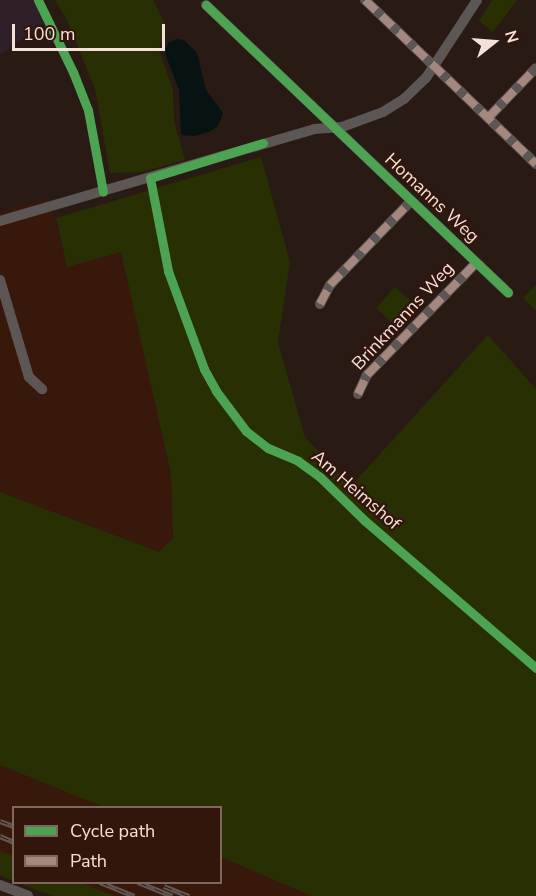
<!DOCTYPE html>
<style>
body{margin:0}
#map{position:relative;width:536px;height:896px;overflow:hidden;background:#291a14;font-family:"Nunito Sans",sans-serif}
div>[style]{position:absolute}
[style*='--x']{left:calc(var(--x)*1px);top:calc(var(--y)*1px);width:calc(var(--w)*1px);rotate:calc(var(--a)*1deg)}
.built>*{inset:0;background:#39180c}
.education>*{inset:0;background:#2f1f29}
.green>*{inset:0;background:#283003}
.water>*{inset:0;background:#061312}
.minor>*{height:10px;margin:-5px;padding:0 5px;transform-origin:5px;border-radius:5px;background:#5c5655}
.rail>*{height:5px;margin-top:-2.5px;transform-origin:0;background:repeating-linear-gradient(90deg,#32160b 0 9px,#625855 0 18px);box-sizing:border-box;border-block:2px solid #625855}
.quiet>*{height:8px;margin-top:-4px;transform-origin:0;background:repeating-linear-gradient(90deg,#a5887d 0 15px,transparent 0 23px)}
.cycleway>*{height:9px;margin:-4.5px;padding:0 4.5px;transform-origin:4.5px;border-radius:4.5px;background:#4ca352}
span{translate:-50% -50%;white-space:nowrap;text-align:center;line-height:1.15;-webkit-text-stroke:4.5px #32160b;paint-order:stroke}
.street-label{font-size:18px;color:#f6e1da}
.legend{position:absolute;left:12px;top:806px;width:210px;height:78px;box-sizing:border-box;background:#32160b;border:2px solid #80675e;margin:0;padding:8px 10px;list-style:none;font-size:18px;color:#f6e1da}
.legend li{display:flex;align-items:center;gap:12px;height:30px}
.legend b{width:30px;border:2px solid #80675e}
.north{position:absolute;left:464px;top:12px;width:60px;height:60px;-webkit-text-stroke:4px #32160b;paint-order:stroke;rotate:73deg;font-size:16px;font-weight:700;line-height:24px;text-align:center;color:#f6e1da}
.north::after{content:'';display:block;margin:auto;width:21px;height:27px;background:#f6e1da;clip-path:polygon(50% 0,100% 100%,50% 72%,0 100%)}
.scale{position:absolute;left:12px;top:24px;width:153px;height:27px;box-sizing:border-box;border:3px solid #f6e1da;border-top:0;padding-left:8px;font-size:18px;line-height:21px;white-space:nowrap;color:#f6e1da;-webkit-text-stroke:4px #32160b;paint-order:stroke}
</style>
<div id="map">
<div class="built">
<div style="clip-path:polygon(50px 199px,67px 267px,121px 251px,171px 474px,173px 538px,159px 552px,0 492px,0 212px)"></div>
<div style="clip-path:polygon(0 765px,104px 807px,14px 808px,13px 856px,0 851px)"></div>
<div style="clip-path:polygon(221px 857px,312px 896px,115px 896px,82px 883px,220px 882px)"></div>
</div>
<div class="education">
<div style="clip-path:polygon(0 0,34px 0,45px 22px,0 55px)"></div>
</div>
<div class="green">
<div style="clip-path:polygon(55px 0,153px 0,165px 24px,159px 50px,173px 90px,174px 121px,185px 160px,142px 172px,110px 173px,95px 89px,67px 20px)"></div>
<div style="clip-path:polygon(492px 0,517px 0,493px 32px,479px 21px)"></div>
<div style="clip-path:polygon(261px 157px,290px 262px,278px 342px,305px 437px,351px 486px,488px 335px,536px 389px,536px 896px,312px 896px,221px 857px,220px 808px,104px 807px,0 765px,0 492px,159px 552px,173px 538px,171px 474px,121px 252px,67px 267px,56px 218px)"></div>
<div style="clip-path:polygon(536px 285px,536px 310px,523px 298px)"></div>
<div style="clip-path:polygon(395px 287px,415px 305px,395px 326px,376px 308px)"></div>
<div style="clip-path:polygon(0 851px,13px 856px,13px 881px,0 875px)"></div>
<div style="clip-path:polygon(18px 883px,82px 883px,115px 896px,53px 896px)"></div>
</div>
<div class="water">
<div style="clip-path:polygon(176px 39px,184px 40px,197px 53px,206px 90px,223px 113px,218px 126px,209px 132px,194px 136px,181px 135px,179px 90px,166px 56px,165px 49px,168px 43px)"></div>
</div>
<div class="minor">
<div style="--x:365;--y:0;--w:237;--a:43.8"></div>
<div style="--x:206;--y:5;--w:417;--a:43.6"></div>
<div style="--x:488;--y:118;--w:69;--a:-46.2"></div>
<div style="--x:0;--y:221;--w:327;--a:-16.3"></div>
<div style="--x:314;--y:129;--w:28;--a:-4"></div>
<div style="--x:342;--y:127;--w:44;--a:-20.1"></div>
<div style="--x:383;--y:112;--w:25;--a:-32"></div>
<div style="--x:404;--y:99;--w:30;--a:-44"></div>
<div style="--x:426;--y:78;--w:93;--a:-56.8"></div>
<div style="--x:0;--y:280;--w:101;--a:73.4"></div>
<div style="--x:29;--y:377;--w:18;--a:43"></div>
<div style="--x:320;--y:304;--w:21;--a:-62"></div>
<div style="--x:330;--y:285;--w:117;--a:-46"></div>
<div style="--x:358;--y:394;--w:21;--a:-65"></div>
<div style="--x:367;--y:375;--w:156;--a:-45.8"></div>
<div style="--x:0;--y:885;--w:30;--a:21"></div>
</div>
<div class="rail">
<div style="--x:0;--y:821;--w:15;--a:20"></div>
<div style="--x:0;--y:836;--w:15;--a:23"></div>
<div style="--x:100;--y:882;--w:37;--a:22"></div>
<div style="--x:138;--y:882;--w:37;--a:22"></div>
<div style="--x:164;--y:886;--w:27;--a:22"></div>
</div>
<div class="quiet">
<div style="--x:365;--y:0;--w:237;--a:43.8"></div>
<div style="--x:488;--y:118;--w:69;--a:-46.2"></div>
<div style="--x:320;--y:304;--w:21;--a:-62"></div>
<div style="--x:330;--y:285;--w:117;--a:-46"></div>
<div style="--x:358;--y:394;--w:21;--a:-65"></div>
<div style="--x:367;--y:375;--w:156;--a:-45.8"></div>
</div>
<div class="cycleway">
<div style="--x:38;--y:0;--w:80;--a:64.1"></div>
<div style="--x:73;--y:72;--w:41;--a:68.5"></div>
<div style="--x:88;--y:110;--w:83;--a:79.6"></div>
<div style="--x:206;--y:5;--w:417;--a:43.6"></div>
<div style="--x:263;--y:143;--w:118;--a:162.8"></div>
<div style="--x:150;--y:178;--w:95;--a:79"></div>
<div style="--x:168;--y:271;--w:104;--a:69.8"></div>
<div style="--x:204;--y:369;--w:25;--a:61"></div>
<div style="--x:216;--y:391;--w:50;--a:53.1"></div>
<div style="--x:246;--y:431;--w:28;--a:38"></div>
<div style="--x:268;--y:448;--w:33;--a:23"></div>
<div style="--x:298;--y:461;--w:27;--a:36"></div>
<div style="--x:320;--y:477;--w:62;--a:44.3"></div>
<div style="--x:364;--y:520;--w:227;--a:40.7"></div>
</div>
<div class="street-label">
<span style="left:432px;top:198px;rotate:43deg">Homanns Weg</span>
<span style="left:403px;top:316px;rotate:-47deg">Brinkmanns Weg</span>
<span style="left:356px;top:490px;rotate:41deg">Am Heimshof</span>
</div>
<ul class="legend">
<li><b style="height:8px;background:#4ca352"></b>Cycle path</li>
<li><b style="height:8px;background:#a5887d"></b>Path</li>
</ul>
<div class="north">N</div>
<div class="scale">100 m</div>
</div>
